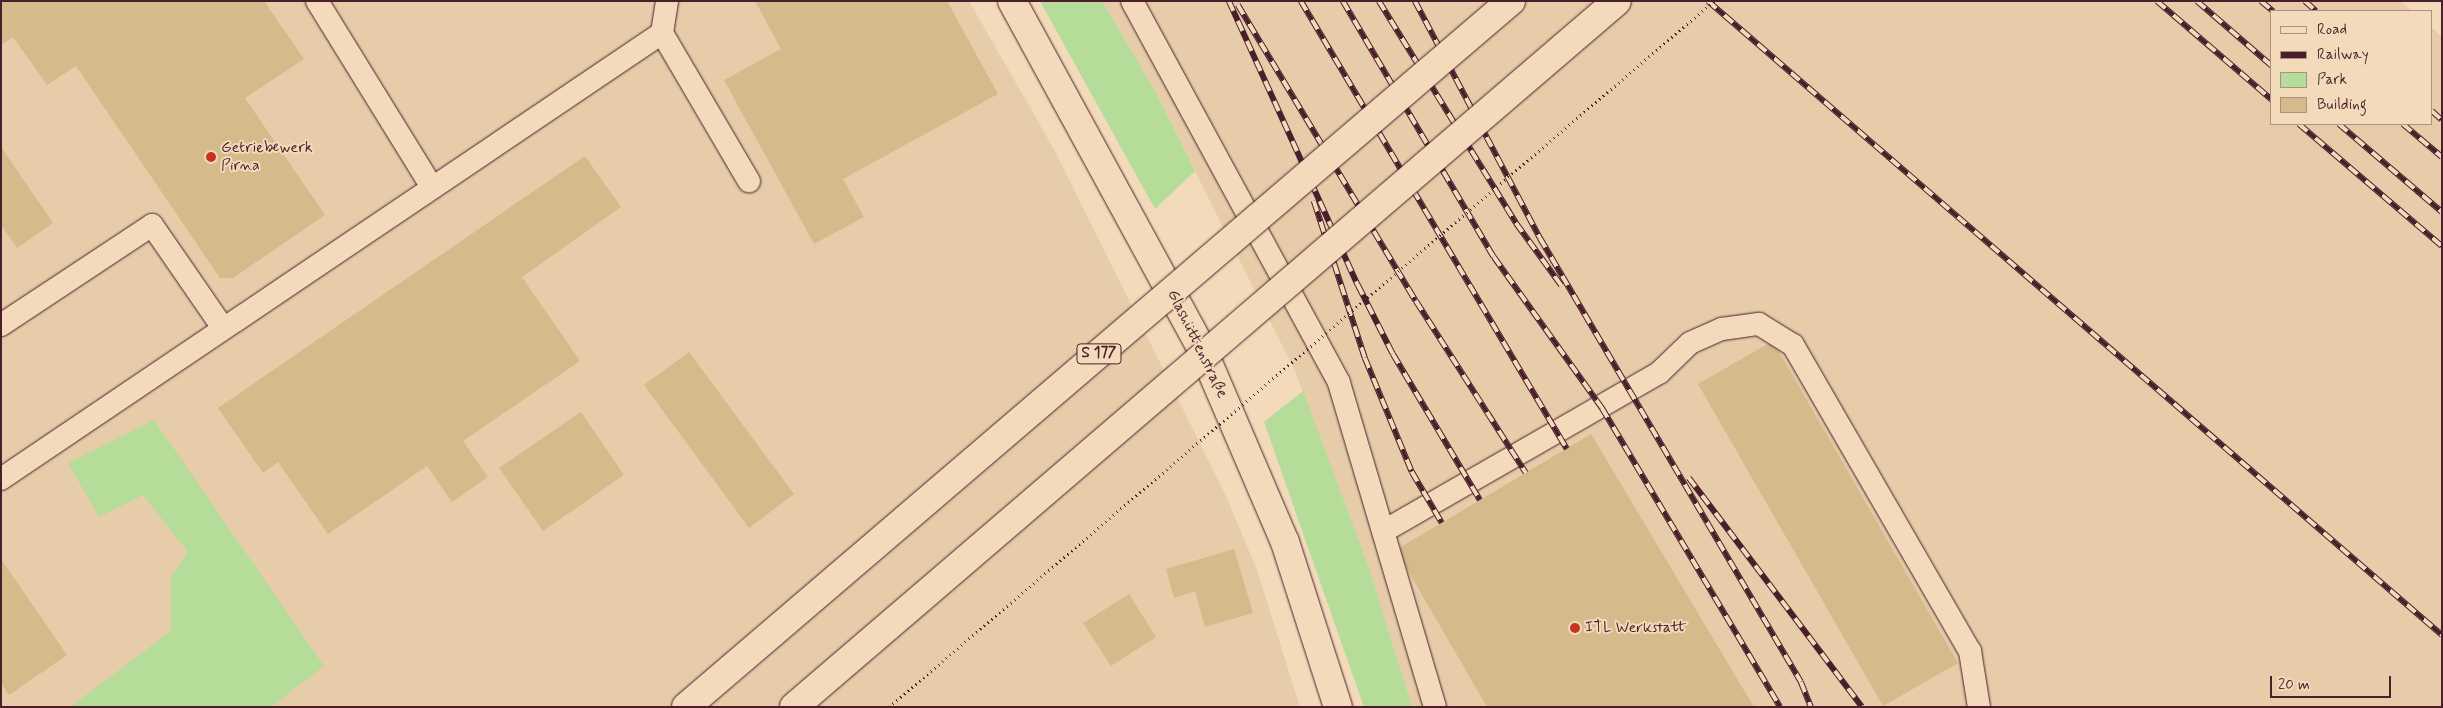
<!DOCTYPE html>
<meta charset="utf-8">
<style>
body{margin:0}
#map{position:relative;width:2443px;height:708px;overflow:hidden;background:#f2daba;font-family:Mynerve,sans-serif}
div>[style]{position:absolute}
[style*='--x']{left:calc(var(--x)*1px);top:calc(var(--y)*1px);width:calc(var(--w)*1px);rotate:calc(var(--a)*1deg)}
.built>*{inset:0;background:#e6cca9}
.green>*{inset:0;background:#b5dc98}
.building>*{inset:0;background:#d5ba8b}
.roads{filter:drop-shadow(0 0 1px #4a1f2b) drop-shadow(0 0 1px #4a1f2b)}
.service>*{height:22px;margin:-11px;padding:0 11px;transform-origin:11px;border-radius:11px;background:#f2daba}
.tertiary>*{height:28px;margin:-14px;padding:0 14px;transform-origin:14px;border-radius:14px;background:#f2daba}
.rail>*{height:5.5px;margin-top:-2.75px;transform-origin:0;background:repeating-linear-gradient(90deg,#f2daba 0 11px,#4a1f2b 0 22px);box-sizing:border-box;border-block:1px solid #4a1f2b}
.path-bridge>*{height:3px;margin-top:-1.5px;transform-origin:0;background:repeating-linear-gradient(90deg,#4a1f2b 0 1px,transparent 0 5px)}
.bridges{filter:drop-shadow(0 0 1px #4a1f2b) drop-shadow(0 0 1px #4a1f2b)}
.trunk-bridge>*{height:28px;margin:-14px;padding:0 14px;transform-origin:14px;border-radius:14px;background:#f2daba}
.dots>*{width:14px;height:14px;translate:-50% -50%;box-sizing:border-box;border:2px solid #f2daba;border-radius:50%}
span{translate:-50% -50%;white-space:nowrap;text-align:center;line-height:1.15;-webkit-text-stroke:4px #f2daba;paint-order:stroke}
.shield-label span{padding:1px 4px;background:#f2daba;border:1px solid;border-radius:4px;-webkit-text-stroke-width:0}
.shield-label{font-size:15px;color:#4a1f2b;font-weight:700}
.poi-label{font-size:16px;color:#4a1f2b}
.left{translate:0 -50%;text-align:left}
.street-label{font-size:16px;color:#4a1f2b}
.frame{position:absolute;inset:0;border:2px solid #4a1f2b;pointer-events:none}
.legend{position:absolute;left:2270px;top:10px;width:162px;height:115px;box-sizing:border-box;background:#f2daba;border:1px solid #af8f81;margin:0;padding:6px 9px;list-style:none;font-size:15px;color:#4a1f2b}
.legend li{display:flex;align-items:center;gap:10px;height:25px}
.legend b{width:25px;border:1px solid #af8f81}
.scale{position:absolute;left:2270px;top:676px;width:121px;height:22px;box-sizing:border-box;border:2px solid #4a1f2b;border-top:0;padding-left:6px;font-size:15px;line-height:18px;white-space:nowrap;color:#4a1f2b;-webkit-text-stroke:4px #f2daba;paint-order:stroke}
</style>
<div id="map">
<div class="built">
<div style="clip-path:polygon(1px 1px,969px 1px,1056px 153px,1226px 496px,1257px 570px,1300px 707px,1px 707px)"></div>
<div style="clip-path:polygon(1102px 1px,2400px 1px,2412px 11px,2272px 11px,2272px 124px,2432px 124px,2432px 28px,2442px 37px,2442px 707px,1412px 707px,1368px 565px,1295px 371px,1155px 91px)"></div>
</div>
<div class="green">
<div style="clip-path:polygon(1040px 1px,1102px 1px,1155px 91px,1195px 171px,1155px 209px)"></div>
<div style="clip-path:polygon(1303px 391px,1368px 565px,1412px 707px,1364px 707px,1264px 422px)"></div>
<div style="clip-path:polygon(154px 420px,324px 666px,271px 707px,70px 707px,171px 631px,171px 576px,188px 552px,143px 495px,99px 517px,68px 463px)"></div>
</div>
<div class="building">
<div style="clip-path:polygon(1px 1px,264px 1px,304px 59px,245px 98px,325px 215px,233px 278px,220px 278px,76px 66px,47px 85px,13px 37px,1px 45px)"></div>
<div style="clip-path:polygon(755px 1px,947px 1px,998px 94px,843px 179px,864px 217px,814px 244px,724px 80px,781px 49px)"></div>
<div style="clip-path:polygon(1px 147px,53px 223px,17px 248px,1px 225px)"></div>
<div style="clip-path:polygon(585px 156px,621px 207px,522px 277px,580px 361px,463px 441px,488px 477px,452px 502px,427px 466px,328px 534px,278px 462px,263px 473px,218px 408px)"></div>
<div style="clip-path:polygon(1773px 341px,1958px 663px,1883px 706px,1698px 384px)"></div>
<div style="clip-path:polygon(689px 352px,794px 494px,749px 528px,644px 385px)"></div>
<div style="clip-path:polygon(581px 412px,624px 475px,543px 531px,499px 468px)"></div>
<div style="clip-path:polygon(1591px 434px,1754px 707px,1487px 707px,1396px 550px)"></div>
<div style="clip-path:polygon(1234px 549px,1253px 613px,1205px 627px,1195px 591px,1174px 598px,1166px 569px)"></div>
<div style="clip-path:polygon(1px 559px,67px 655px,9px 695px,1px 683px)"></div>
<div style="clip-path:polygon(1129px 594px,1156px 637px,1111px 666px,1083px 623px)"></div>
</div>
<div class="roads">
<div class="service">
<div style="--x:317;--y:1;--w:219;--a:58.3"></div>
<div style="--x:1132;--y:1;--w:434;--a:61.5"></div>
<div style="--x:1339;--y:383;--w:338;--a:73.5"></div>
<div style="--x:662;--y:33;--w:32;--a:-81"></div>
<div style="--x:1;--y:325;--w:181;--a:-33.5"></div>
<div style="--x:152;--y:225;--w:125;--a:55.4"></div>
<div style="--x:1;--y:479;--w:797;--a:-34.01"></div>
<div style="--x:662;--y:33;--w:172;--a:59.6"></div>
<div style="--x:1384;--y:531;--w:317;--a:-29.9"></div>
<div style="--x:1659;--y:373;--w:43;--a:-44.1"></div>
<div style="--x:1690;--y:343;--w:35;--a:-24"></div>
<div style="--x:1722;--y:329;--w:37;--a:-8"></div>
<div style="--x:1759;--y:324;--w:40;--a:32"></div>
<div style="--x:1793;--y:345;--w:354;--a:60"></div>
<div style="--x:1970;--y:651;--w:57;--a:80.9"></div>
</div>
<div class="tertiary">
<div style="--x:1012;--y:1;--w:399;--a:61.4"></div>
<div style="--x:1203;--y:351;--w:208;--a:66.8"></div>
<div style="--x:1285;--y:542;--w:173;--a:72.2"></div>
</div>
</div>
<div class="rail">
<div style="--x:1229;--y:1;--w:312;--a:65.6"></div>
<div style="--x:1358;--y:285;--w:77;--a:63.1"></div>
<div style="--x:1393;--y:354;--w:170;--a:59.2"></div>
<div style="--x:1301;--y:1;--w:521;--a:59.3"></div>
<div style="--x:1343;--y:1;--w:297;--a:59.5"></div>
<div style="--x:1494;--y:257;--w:186;--a:54.4"></div>
<div style="--x:1602;--y:408;--w:348;--a:59.2"></div>
<div style="--x:1379;--y:1;--w:261;--a:58.3"></div>
<div style="--x:1516;--y:223;--w:77;--a:54"></div>
<div style="--x:1415;--y:1;--w:268;--a:62.2"></div>
<div style="--x:1540;--y:238;--w:515;--a:59.55"></div>
<div style="--x:1801;--y:682;--w:27;--a:68"></div>
<div style="--x:1708;--y:1;--w:970;--a:40.82"></div>
<div style="--x:2157;--y:1;--w:152;--a:40.7"></div>
<div style="--x:2197;--y:1;--w:99;--a:40.9"></div>
<div style="--x:2261;--y:1;--w:16;--a:40"></div>
<div style="--x:2305;--y:1;--w:15;--a:42"></div>
<div style="--x:1238;--y:5;--w:345;--a:59"></div>
<div style="--x:1416;--y:301;--w:204;--a:57.4"></div>
<div style="--x:2432;--y:111;--w:13;--a:42"></div>
<div style="--x:2299;--y:124;--w:188;--a:40.5"></div>
<div style="--x:2339;--y:124;--w:135;--a:40.5"></div>
<div style="--x:2403;--y:124;--w:51;--a:40.2"></div>
<div style="--x:1314;--y:201;--w:165;--a:72"></div>
<div style="--x:1365;--y:358;--w:123;--a:67.6"></div>
<div style="--x:1412;--y:472;--w:59;--a:59.5"></div>
<div style="--x:1689;--y:478;--w:287;--a:52.9"></div>
</div>
<div class="path-bridge">
<div style="--x:889;--y:707;--w:1086;--a:-40.56"></div>
</div>
<div class="bridges">
<div class="trunk-bridge">
<div style="--x:686;--y:707;--w:1086;--a:-40.56"></div>
<div style="--x:794;--y:707;--w:1084;--a:-40.62"></div>
</div>
</div>
<div class="dots">
<div style="left:211px;top:157px;background:#c8321e"></div>
<div style="left:1575px;top:628px;background:#c8321e"></div>
</div>
<div class="shield-label">
<span style="left:1099px;top:354px">S 177</span>
</div>
<div class="poi-label">
<span class="left" style="left:221px;top:157px">Getriebewerk<br>Pirna</span>
<span class="left" style="left:1585px;top:628px">ITL Werkstatt</span>
</div>
<div class="street-label">
<span style="left:1197px;top:344px;rotate:64deg">Glashüttenstraße</span>
</div>
<div class="frame"></div>
<ul class="legend">
<li><b style="height:6px;background:#f2daba"></b>Road</li>
<li><b style="height:6px;background:#4a1f2b"></b>Railway</li>
<li><b style="height:14px;background:#b5dc98"></b>Park</li>
<li><b style="height:14px;background:#d5ba8b"></b>Building</li>
</ul>
<div class="scale">20 m</div>
</div>
